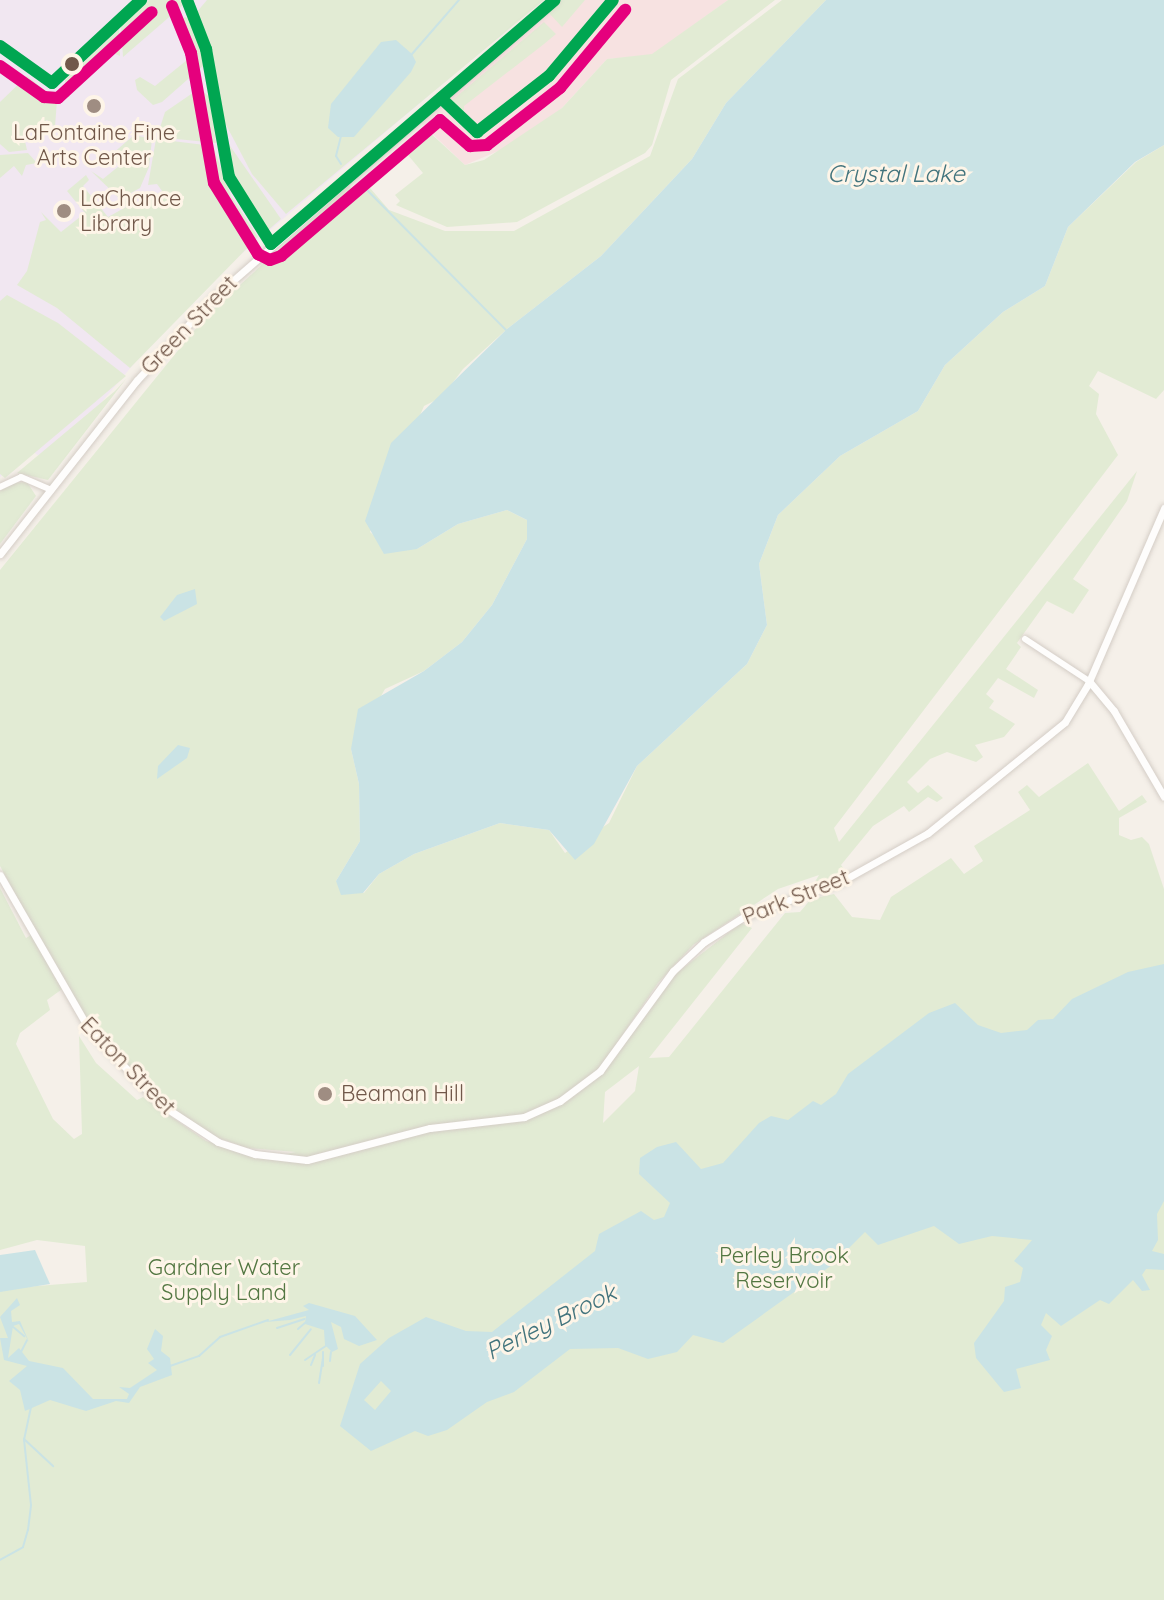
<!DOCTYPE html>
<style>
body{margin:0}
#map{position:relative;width:1164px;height:1600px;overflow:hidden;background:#f5f0e9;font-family:Quicksand,sans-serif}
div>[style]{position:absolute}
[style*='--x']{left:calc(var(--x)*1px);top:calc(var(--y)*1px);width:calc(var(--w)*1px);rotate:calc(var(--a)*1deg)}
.education>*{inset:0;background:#f1e7f1}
.medical>*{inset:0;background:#f7e2e1}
.green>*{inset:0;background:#e2ebd4}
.water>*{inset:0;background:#cae3e5}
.stream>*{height:2px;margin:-1px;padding:0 1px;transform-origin:1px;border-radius:1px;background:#cae3e5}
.roads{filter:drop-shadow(0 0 2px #d4cdc6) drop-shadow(0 0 2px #d4cdc6)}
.minor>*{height:6px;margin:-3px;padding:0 3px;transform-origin:3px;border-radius:3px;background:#fefdfc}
.tertiary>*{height:7px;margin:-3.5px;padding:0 3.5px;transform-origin:3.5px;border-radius:3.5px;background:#fefdfc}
.bus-1>*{height:12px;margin:-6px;padding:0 6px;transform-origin:6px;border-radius:6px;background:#00a651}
.bus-2>*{height:12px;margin:-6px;padding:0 6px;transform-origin:6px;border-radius:6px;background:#e5007d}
.dots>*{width:22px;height:22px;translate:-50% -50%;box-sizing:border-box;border:4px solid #fef5e8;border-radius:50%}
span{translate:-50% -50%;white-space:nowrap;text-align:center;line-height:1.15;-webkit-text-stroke:6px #fef5e8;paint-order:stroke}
.poi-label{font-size:22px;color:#71584a}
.left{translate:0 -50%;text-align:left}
.street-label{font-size:22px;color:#71584a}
.park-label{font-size:22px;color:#537742}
.water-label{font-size:24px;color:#42747d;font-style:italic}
</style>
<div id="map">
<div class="education">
<div style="clip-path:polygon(0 0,542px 0,219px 273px,137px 360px,50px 464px,32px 451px,0 477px)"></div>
</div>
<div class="medical">
<div style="clip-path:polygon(561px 0,728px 0,652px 55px,607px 59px,561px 109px,510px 146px,465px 165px,421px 123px)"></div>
</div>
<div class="green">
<div style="clip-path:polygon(149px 0,181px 0,182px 6px,123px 57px,121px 26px)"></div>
<div style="clip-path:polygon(207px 0,544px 0,286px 214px,252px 174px,224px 121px,196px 13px)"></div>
<div style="clip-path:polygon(561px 0,585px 0,562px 27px,549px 13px)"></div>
<div style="clip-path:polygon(728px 0,775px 0,671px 80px,652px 145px,645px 153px,517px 222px,447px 227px,396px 205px,400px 201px,395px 195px,423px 173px,403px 149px,426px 129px,465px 165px,484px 160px,562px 108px,607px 59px,652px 54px)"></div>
<div style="clip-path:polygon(evenodd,782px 0,826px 0,726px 103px,692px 159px,601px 256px,507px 329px,463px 369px,442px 397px,424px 406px,370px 532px,379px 540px,417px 549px,458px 524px,507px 510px,527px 520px,527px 539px,492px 605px,462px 642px,424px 671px,385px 689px,351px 749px,359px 784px,360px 841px,336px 881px,364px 893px,379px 874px,414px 854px,500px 823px,549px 830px,565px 853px,609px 823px,637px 766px,747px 664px,767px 625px,759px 564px,778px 515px,840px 456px,918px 411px,945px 365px,1003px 312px,1045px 286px,1068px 227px,1136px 162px,1164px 145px,1164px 390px,1156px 399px,1098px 371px,1089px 386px,1099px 394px,1096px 414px,1118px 455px,834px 828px,839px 842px,1137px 471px,1127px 501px,1073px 579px,1089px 590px,1073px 614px,1047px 601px,1017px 643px,1021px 647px,1006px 669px,1038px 690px,1034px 698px,998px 678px,986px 694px,994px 701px,989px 708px,1015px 724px,1004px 737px,975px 745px,983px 757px,976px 762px,947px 752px,930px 759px,907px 782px,918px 793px,928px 785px,943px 798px,937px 802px,928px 797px,909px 812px,904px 806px,873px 826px,841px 865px,849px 875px,812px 887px,819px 875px,778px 889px,693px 945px,658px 983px,606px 1059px,605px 1070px,673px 976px,741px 923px,752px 928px,649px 1058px,669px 1057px,785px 913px,800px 912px,811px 899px,834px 894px,852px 917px,880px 920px,891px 897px,951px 858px,964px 874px,983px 861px,974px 846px,1030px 810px,1018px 792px,1027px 785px,1039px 797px,1088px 763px,1119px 811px,1142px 795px,1147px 802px,1119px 818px,1119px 835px,1131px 840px,1142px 837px,1149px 844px,1164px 889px,1164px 1600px,0 1600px,0 1289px,87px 1282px,85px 1246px,37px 1240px,0 1250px,0 888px,26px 938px,36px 932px,0 866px,0 570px,206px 316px,349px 185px,353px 190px,364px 181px,389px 210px,445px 231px,514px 231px,650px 156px,678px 79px,782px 0,65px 987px,84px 1020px,162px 1102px,213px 1136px,247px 1148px,296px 1152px,264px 1158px,206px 1141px,143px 1097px,137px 1100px,96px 1063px,79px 1036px,82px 1134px,74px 1139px,53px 1119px,16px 1044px,20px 1033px,50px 1010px,47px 1000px,65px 987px,782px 0,639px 1066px,635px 1091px,603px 1123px,605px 1092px,639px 1066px)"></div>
<div style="clip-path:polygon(185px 17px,194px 22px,204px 65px,162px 102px,153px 105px,137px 90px,135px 80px,140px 77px,155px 86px,187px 60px,177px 23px)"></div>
<div style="clip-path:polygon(544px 22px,556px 34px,544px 44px,464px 106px,464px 112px,449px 103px)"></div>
<div style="clip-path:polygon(119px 29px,120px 56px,113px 53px,67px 92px,70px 97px,65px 96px,65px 80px)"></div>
<div style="clip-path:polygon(27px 76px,57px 100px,55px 127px,47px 120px,24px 137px,27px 150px,9px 152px,0 144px,0 102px)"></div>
<div style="clip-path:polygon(200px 88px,210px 98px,216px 143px,157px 137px,165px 112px)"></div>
<div style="clip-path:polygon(134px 135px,152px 139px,149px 167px,140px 188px,120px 199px,91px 171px,103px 179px,119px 166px,111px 155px)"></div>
<div style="clip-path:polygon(156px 139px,213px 146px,231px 196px,258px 237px,130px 368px,57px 308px,17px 285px,27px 271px,40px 222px,46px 220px,41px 212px,61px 232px,85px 213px,67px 191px,86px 175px,89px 180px,83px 186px,108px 217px,126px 207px,122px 201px,130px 199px,138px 206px,162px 191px,157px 184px,148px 185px)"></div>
<div style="clip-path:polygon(228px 143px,281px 219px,266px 232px,234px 186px,222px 147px)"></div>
<div style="clip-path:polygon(28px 153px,37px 163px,26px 165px,22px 176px,14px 166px,0 178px,0 155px)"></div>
<div style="clip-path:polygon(7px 295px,58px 323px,126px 376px,5px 478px,0 474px,0 301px)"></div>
<div style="clip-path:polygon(126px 379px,48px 480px,17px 473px,115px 391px)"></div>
<div style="clip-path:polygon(27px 482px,36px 496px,0 544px,0 491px,10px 483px)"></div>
</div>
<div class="water">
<div style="clip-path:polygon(826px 0,1164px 0,1164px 145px,1135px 162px,1068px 227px,1045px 286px,1003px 312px,945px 365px,918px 411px,840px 456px,778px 515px,759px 564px,767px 625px,747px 664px,637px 766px,594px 844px,575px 860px,549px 830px,500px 823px,414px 854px,379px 874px,363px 893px,341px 895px,336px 881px,360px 841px,359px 784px,351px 749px,358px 709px,424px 671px,462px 642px,492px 605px,527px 539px,527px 520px,507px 510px,458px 524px,417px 549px,384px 554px,365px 521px,391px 443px,507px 329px,601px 256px,692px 159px,726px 103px)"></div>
<div style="clip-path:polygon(396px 40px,412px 54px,416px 62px,411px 72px,354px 137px,338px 137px,328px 128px,331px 104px,381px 42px)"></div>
<div style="clip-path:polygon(195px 589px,197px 604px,164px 621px,160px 617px,177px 595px)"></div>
<div style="clip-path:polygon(178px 745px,190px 748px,187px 758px,157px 779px,158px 766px)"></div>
<div style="clip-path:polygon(evenodd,1164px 964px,1164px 1201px,1157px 1214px,1158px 1240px,1152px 1251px,1164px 1254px,1164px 1270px,1146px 1269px,1142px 1275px,1150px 1290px,1142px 1291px,1133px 1280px,1109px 1304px,1100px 1300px,1061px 1326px,1046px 1313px,1041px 1325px,1052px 1336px,1046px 1350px,1050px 1360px,1016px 1369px,1021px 1388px,1004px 1392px,976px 1358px,974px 1343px,1004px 1301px,1005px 1287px,1020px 1282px,1023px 1268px,1014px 1261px,1032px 1240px,992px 1236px,959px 1244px,934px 1226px,878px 1245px,865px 1232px,832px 1265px,723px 1343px,693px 1335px,677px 1352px,648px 1359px,618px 1348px,570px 1349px,514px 1392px,487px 1402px,447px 1430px,428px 1436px,415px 1431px,371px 1451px,340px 1426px,360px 1364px,389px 1338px,426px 1317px,466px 1331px,492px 1332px,595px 1251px,599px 1234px,641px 1211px,654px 1220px,664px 1217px,670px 1203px,639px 1174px,640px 1158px,657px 1147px,676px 1142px,701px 1169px,723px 1163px,759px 1123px,771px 1116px,788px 1120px,813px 1101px,821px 1105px,836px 1094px,848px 1074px,929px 1013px,955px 1003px,978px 1025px,1001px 1033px,1027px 1030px,1038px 1020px,1053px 1019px,1072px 999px,1128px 972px,1164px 964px,381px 1381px,391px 1391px,375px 1410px,364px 1400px,381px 1381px)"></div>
<div style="clip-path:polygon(35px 1250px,50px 1284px,0 1292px,0 1255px)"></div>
<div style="clip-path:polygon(17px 1298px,20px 1305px,11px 1311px,12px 1322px,20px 1321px,29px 1342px,19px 1324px,13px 1326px,8px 1358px,19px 1348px,29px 1361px,63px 1368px,93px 1399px,127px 1399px,129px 1394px,119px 1387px,130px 1388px,157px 1370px,148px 1363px,154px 1359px,147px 1349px,155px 1329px,163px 1336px,161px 1351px,170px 1358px,172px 1375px,140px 1387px,129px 1403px,116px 1401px,86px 1411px,50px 1400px,25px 1411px,20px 1390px,9px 1381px,27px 1366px,4px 1360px,0 1338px,8px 1338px,0 1317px)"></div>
<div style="clip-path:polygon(309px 1303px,355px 1316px,377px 1340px,359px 1346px,344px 1339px,341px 1327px,331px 1322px,338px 1349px,332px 1352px,325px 1345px,324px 1330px,305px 1324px,306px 1316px,290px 1320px,265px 1322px,309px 1310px,303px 1306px)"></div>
</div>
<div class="stream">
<div style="--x:412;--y:54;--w:72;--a:-49"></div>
<div style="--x:341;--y:164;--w:9;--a:-122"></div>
<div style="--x:336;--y:156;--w:21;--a:-76"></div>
<div style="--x:360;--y:183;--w:207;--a:45.2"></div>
<div style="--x:12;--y:1326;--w:16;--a:40"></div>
<div style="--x:277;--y:1328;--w:29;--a:-18"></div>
<div style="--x:298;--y:1329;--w:11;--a:-41"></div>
<div style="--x:21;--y:1352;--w:13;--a:-63"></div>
<div style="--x:323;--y:1352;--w:14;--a:90"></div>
<div style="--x:290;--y:1355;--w:33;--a:-51"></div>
<div style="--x:305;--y:1360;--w:25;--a:-34"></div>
<div style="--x:330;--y:1361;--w:9;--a:-84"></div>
<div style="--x:311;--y:1365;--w:11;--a:-68"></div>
<div style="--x:170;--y:1366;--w:31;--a:-19"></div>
<div style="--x:199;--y:1356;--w:28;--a:-42"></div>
<div style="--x:220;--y:1337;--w:51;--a:-19.5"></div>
<div style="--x:319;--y:1383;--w:25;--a:-81"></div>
<div style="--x:31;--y:1407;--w:33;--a:102"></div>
<div style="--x:24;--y:1439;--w:40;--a:43"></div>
<div style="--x:0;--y:1560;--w:26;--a:-29"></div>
<div style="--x:23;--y:1547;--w:18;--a:-74"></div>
<div style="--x:28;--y:1530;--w:25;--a:-83"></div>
<div style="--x:31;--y:1505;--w:66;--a:-96.1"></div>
</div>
<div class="roads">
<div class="minor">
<div style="--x:0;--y:487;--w:23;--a:-25"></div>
<div style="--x:21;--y:477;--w:33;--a:23"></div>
<div style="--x:1025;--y:639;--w:77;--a:33.3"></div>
</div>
<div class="tertiary">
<div style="--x:0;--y:554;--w:221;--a:-51.8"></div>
<div style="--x:137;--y:380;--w:113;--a:-47.1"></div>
<div style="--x:214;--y:297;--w:452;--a:-41.1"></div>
<div style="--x:1089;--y:681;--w:39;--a:50"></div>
<div style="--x:1114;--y:711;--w:99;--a:59.8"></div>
<div style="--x:0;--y:875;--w:178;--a:60"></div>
<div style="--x:89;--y:1029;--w:103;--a:46.6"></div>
<div style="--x:160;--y:1104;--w:69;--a:33.2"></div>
<div style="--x:218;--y:1142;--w:39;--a:18"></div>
<div style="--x:255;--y:1154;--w:52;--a:6.6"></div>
<div style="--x:307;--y:1160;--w:127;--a:-14.6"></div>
<div style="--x:430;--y:1128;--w:95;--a:-6.7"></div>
<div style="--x:524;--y:1117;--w:39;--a:-24"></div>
<div style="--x:560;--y:1101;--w:50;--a:-36.9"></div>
<div style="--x:600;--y:1071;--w:124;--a:-53.9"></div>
<div style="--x:673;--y:971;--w:42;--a:-43.1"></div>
<div style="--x:704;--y:942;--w:49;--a:-32.4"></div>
<div style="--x:745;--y:916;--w:103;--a:-19.8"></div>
<div style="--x:842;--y:881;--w:98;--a:-29.2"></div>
<div style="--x:928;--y:833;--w:176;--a:-39"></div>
<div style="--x:1065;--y:722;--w:44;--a:-58.8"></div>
<div style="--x:1088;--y:684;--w:192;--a:-66.6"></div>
</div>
</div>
<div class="bus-1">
<div style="--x:187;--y:0;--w:53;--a:68.8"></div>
<div style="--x:206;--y:49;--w:130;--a:79.8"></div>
<div style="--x:229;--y:177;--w:79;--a:57.9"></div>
<div style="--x:271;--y:244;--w:374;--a:-40.7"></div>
<div style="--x:0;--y:46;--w:64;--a:35.4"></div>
<div style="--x:52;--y:83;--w:122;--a:-43"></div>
<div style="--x:441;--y:98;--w:50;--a:43.4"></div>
<div style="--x:477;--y:132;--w:91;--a:-37.9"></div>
<div style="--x:549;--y:76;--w:99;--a:-49.9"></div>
</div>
<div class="bus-2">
<div style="--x:172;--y:6;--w:51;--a:68"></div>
<div style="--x:191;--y:53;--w:132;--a:80"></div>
<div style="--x:214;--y:183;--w:84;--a:58.2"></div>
<div style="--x:258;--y:254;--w:13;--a:27"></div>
<div style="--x:270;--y:260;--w:12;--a:-20"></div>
<div style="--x:281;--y:256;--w:209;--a:-40.5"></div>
<div style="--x:440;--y:120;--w:40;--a:41"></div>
<div style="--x:470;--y:146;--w:17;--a:-3"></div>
<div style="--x:487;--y:145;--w:93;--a:-38"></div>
<div style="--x:560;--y:88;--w:102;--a:-50.2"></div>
<div style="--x:0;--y:66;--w:54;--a:35.2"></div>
<div style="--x:44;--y:97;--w:14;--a:4"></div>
<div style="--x:58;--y:98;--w:127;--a:-42.5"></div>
</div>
<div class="dots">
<div style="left:72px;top:64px;background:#71584a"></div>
<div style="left:94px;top:106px;background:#9f8d82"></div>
<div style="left:64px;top:211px;background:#9f8d82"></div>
<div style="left:325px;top:1094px;background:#9f8d82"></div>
</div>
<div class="poi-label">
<span style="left:94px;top:145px">LaFontaine Fine<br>Arts Center</span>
<span class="left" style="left:80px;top:211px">LaChance<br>Library</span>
<span class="left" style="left:341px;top:1094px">Beaman Hill</span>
</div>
<div class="street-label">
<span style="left:189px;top:325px;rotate:-46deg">Green Street</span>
<span style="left:796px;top:897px;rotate:-22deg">Park Street</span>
<span style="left:128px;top:1066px;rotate:46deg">Eaton Street</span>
</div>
<div class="park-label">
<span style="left:784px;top:1268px">Perley Brook<br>Reservoir</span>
<span style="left:224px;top:1280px">Gardner Water<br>Supply Land</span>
</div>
<div class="water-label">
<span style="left:896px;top:174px">Crystal Lake</span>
<span style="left:551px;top:1322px;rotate:-26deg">Perley Brook</span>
</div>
</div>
